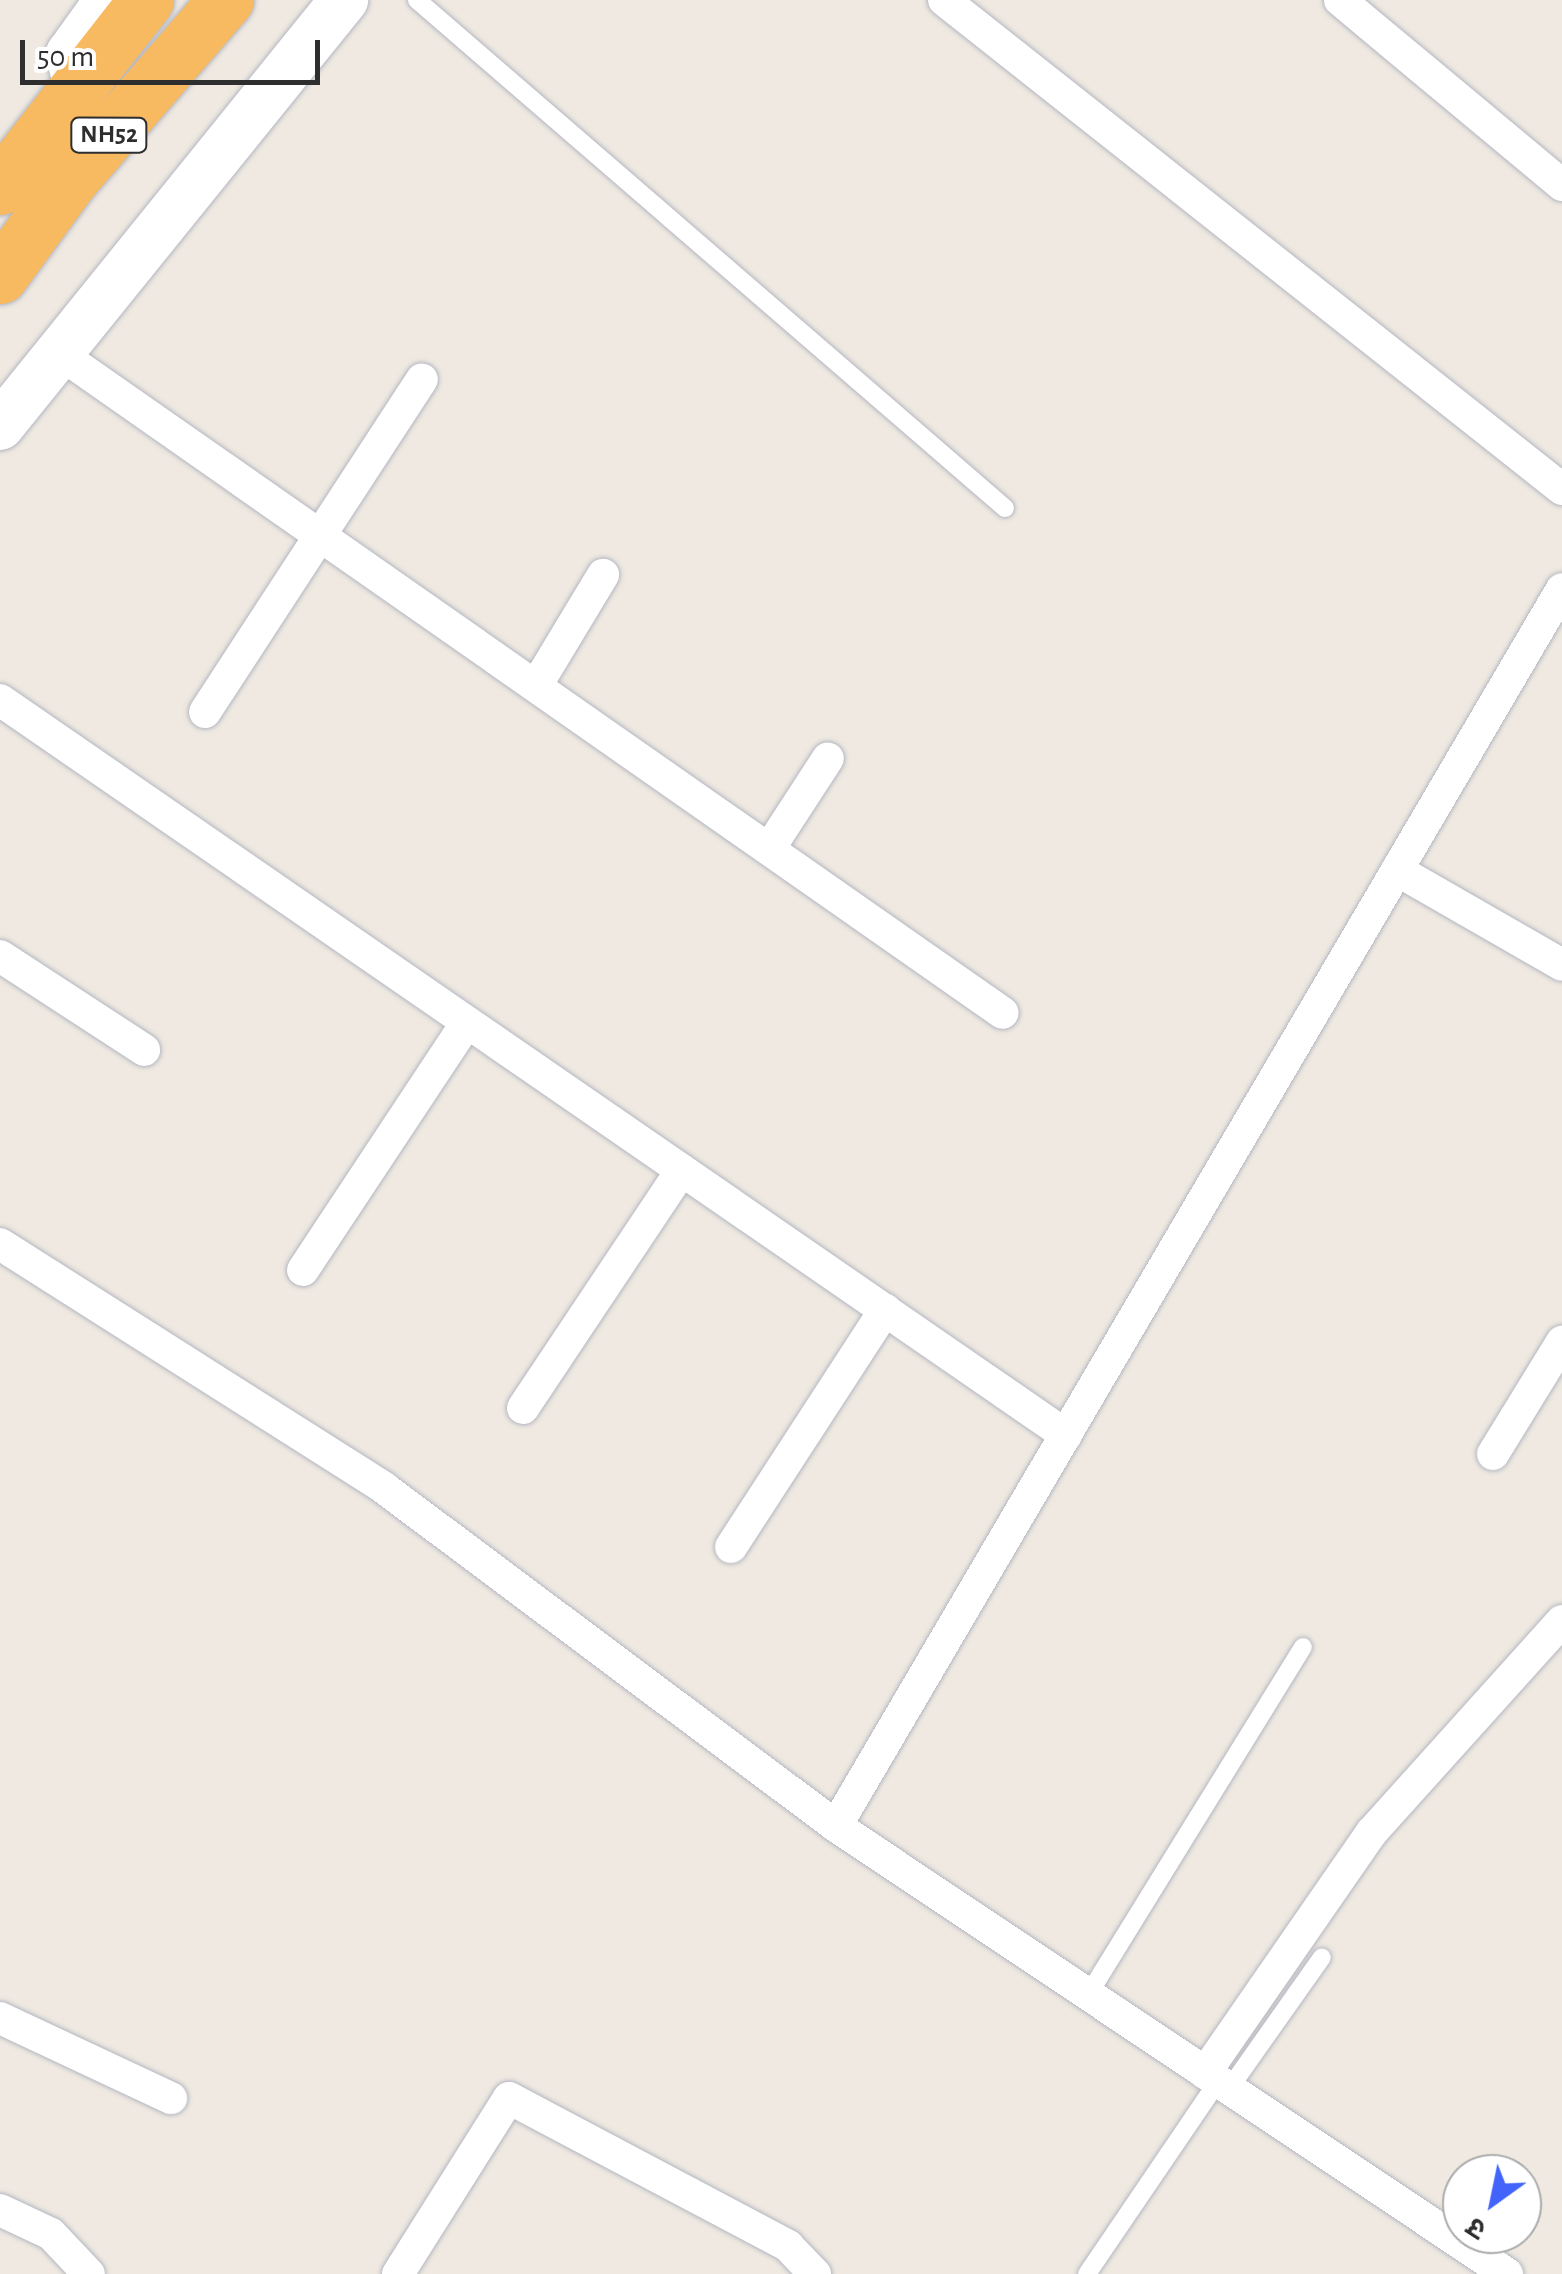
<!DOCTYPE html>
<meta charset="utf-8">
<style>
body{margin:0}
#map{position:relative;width:1562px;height:2274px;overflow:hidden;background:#efe9e1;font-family:"Alegreya Sans","Noto Sans Devanagari",sans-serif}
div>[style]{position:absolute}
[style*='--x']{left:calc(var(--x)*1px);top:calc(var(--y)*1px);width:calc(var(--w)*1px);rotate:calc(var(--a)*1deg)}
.roads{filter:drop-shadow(0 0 2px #b4b7c1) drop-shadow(0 0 2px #b4b7c1)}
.service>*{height:18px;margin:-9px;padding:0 9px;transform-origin:9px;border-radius:9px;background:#fff}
.minor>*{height:32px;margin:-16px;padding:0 16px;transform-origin:16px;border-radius:16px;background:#fff}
.secondary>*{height:48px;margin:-24px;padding:0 24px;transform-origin:24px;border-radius:24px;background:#fff}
.trunk>*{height:55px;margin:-27.5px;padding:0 27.5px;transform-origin:27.5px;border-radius:27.5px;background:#f8ba60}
span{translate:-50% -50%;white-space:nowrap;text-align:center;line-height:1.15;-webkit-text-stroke:8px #fff;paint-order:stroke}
.shield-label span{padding:2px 8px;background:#fff;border:2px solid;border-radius:8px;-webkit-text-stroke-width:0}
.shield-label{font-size:25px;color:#2e2e2e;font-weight:700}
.north{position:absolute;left:1442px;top:2154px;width:100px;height:100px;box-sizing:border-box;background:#fff;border:2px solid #ababab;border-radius:50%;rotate:213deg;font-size:28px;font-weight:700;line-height:40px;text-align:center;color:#2e2e2e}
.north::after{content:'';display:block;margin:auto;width:35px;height:45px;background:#4264fb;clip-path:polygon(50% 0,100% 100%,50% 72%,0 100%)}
.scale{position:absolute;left:20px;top:40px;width:300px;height:45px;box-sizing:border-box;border:5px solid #2e2e2e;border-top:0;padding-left:12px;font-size:30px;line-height:35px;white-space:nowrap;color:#2e2e2e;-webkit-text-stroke:8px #fff;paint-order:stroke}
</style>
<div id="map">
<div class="roads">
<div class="service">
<div style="--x:417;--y:0;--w:777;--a:40.83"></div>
<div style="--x:1088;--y:1995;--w:409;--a:-58.3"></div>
<div style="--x:1229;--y:2089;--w:161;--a:-54.8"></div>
<div style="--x:1087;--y:2274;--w:233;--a:-55.8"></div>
</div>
<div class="minor">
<div style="--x:944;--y:0;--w:788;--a:38.35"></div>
<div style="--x:1340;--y:0;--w:289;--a:39.8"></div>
<div style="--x:56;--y:351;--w:1155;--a:34.96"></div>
<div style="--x:536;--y:686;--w:130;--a:-58.9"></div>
<div style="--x:0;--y:700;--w:1295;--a:34.59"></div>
<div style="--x:205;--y:712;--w:397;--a:-56.9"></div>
<div style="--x:769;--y:849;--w:108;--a:-57"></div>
<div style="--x:1397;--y:870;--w:190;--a:29.9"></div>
<div style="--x:0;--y:956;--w:172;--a:33.1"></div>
<div style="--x:0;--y:1244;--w:455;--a:32.4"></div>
<div style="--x:384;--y:1488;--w:564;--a:36.79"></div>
<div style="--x:836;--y:1826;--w:807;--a:33.73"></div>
<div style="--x:303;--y:1270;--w:297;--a:-56.5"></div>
<div style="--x:523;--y:1408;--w:286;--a:-56.3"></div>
<div style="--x:1493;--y:1454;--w:132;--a:-58.4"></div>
<div style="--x:731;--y:1547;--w:283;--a:-57"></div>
<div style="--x:836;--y:1826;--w:1434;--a:-59.59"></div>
<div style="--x:0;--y:2018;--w:189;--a:25.1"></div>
<div style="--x:1205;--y:2073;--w:293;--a:-55.3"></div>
<div style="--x:1372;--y:1832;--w:284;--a:-48"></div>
<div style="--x:0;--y:2210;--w:56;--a:25.2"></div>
<div style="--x:51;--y:2234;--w:55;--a:46.5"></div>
<div style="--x:398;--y:2274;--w:208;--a:-57.8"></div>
<div style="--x:509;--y:2098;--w:316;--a:27.9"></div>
<div style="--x:788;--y:2246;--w:39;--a:46"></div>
</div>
<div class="secondary">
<div style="--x:78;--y:87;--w:34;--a:-104"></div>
<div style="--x:70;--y:54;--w:67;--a:-54.2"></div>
<div style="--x:0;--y:426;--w:548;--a:-51.08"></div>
</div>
<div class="trunk">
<div style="--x:0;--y:187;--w:237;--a:-52"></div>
<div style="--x:0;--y:276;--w:119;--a:-53.9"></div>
<div style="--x:70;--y:180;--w:238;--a:-49.1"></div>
</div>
</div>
<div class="shield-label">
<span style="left:109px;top:135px">NH52</span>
</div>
<div class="north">उ</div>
<div class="scale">50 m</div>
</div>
